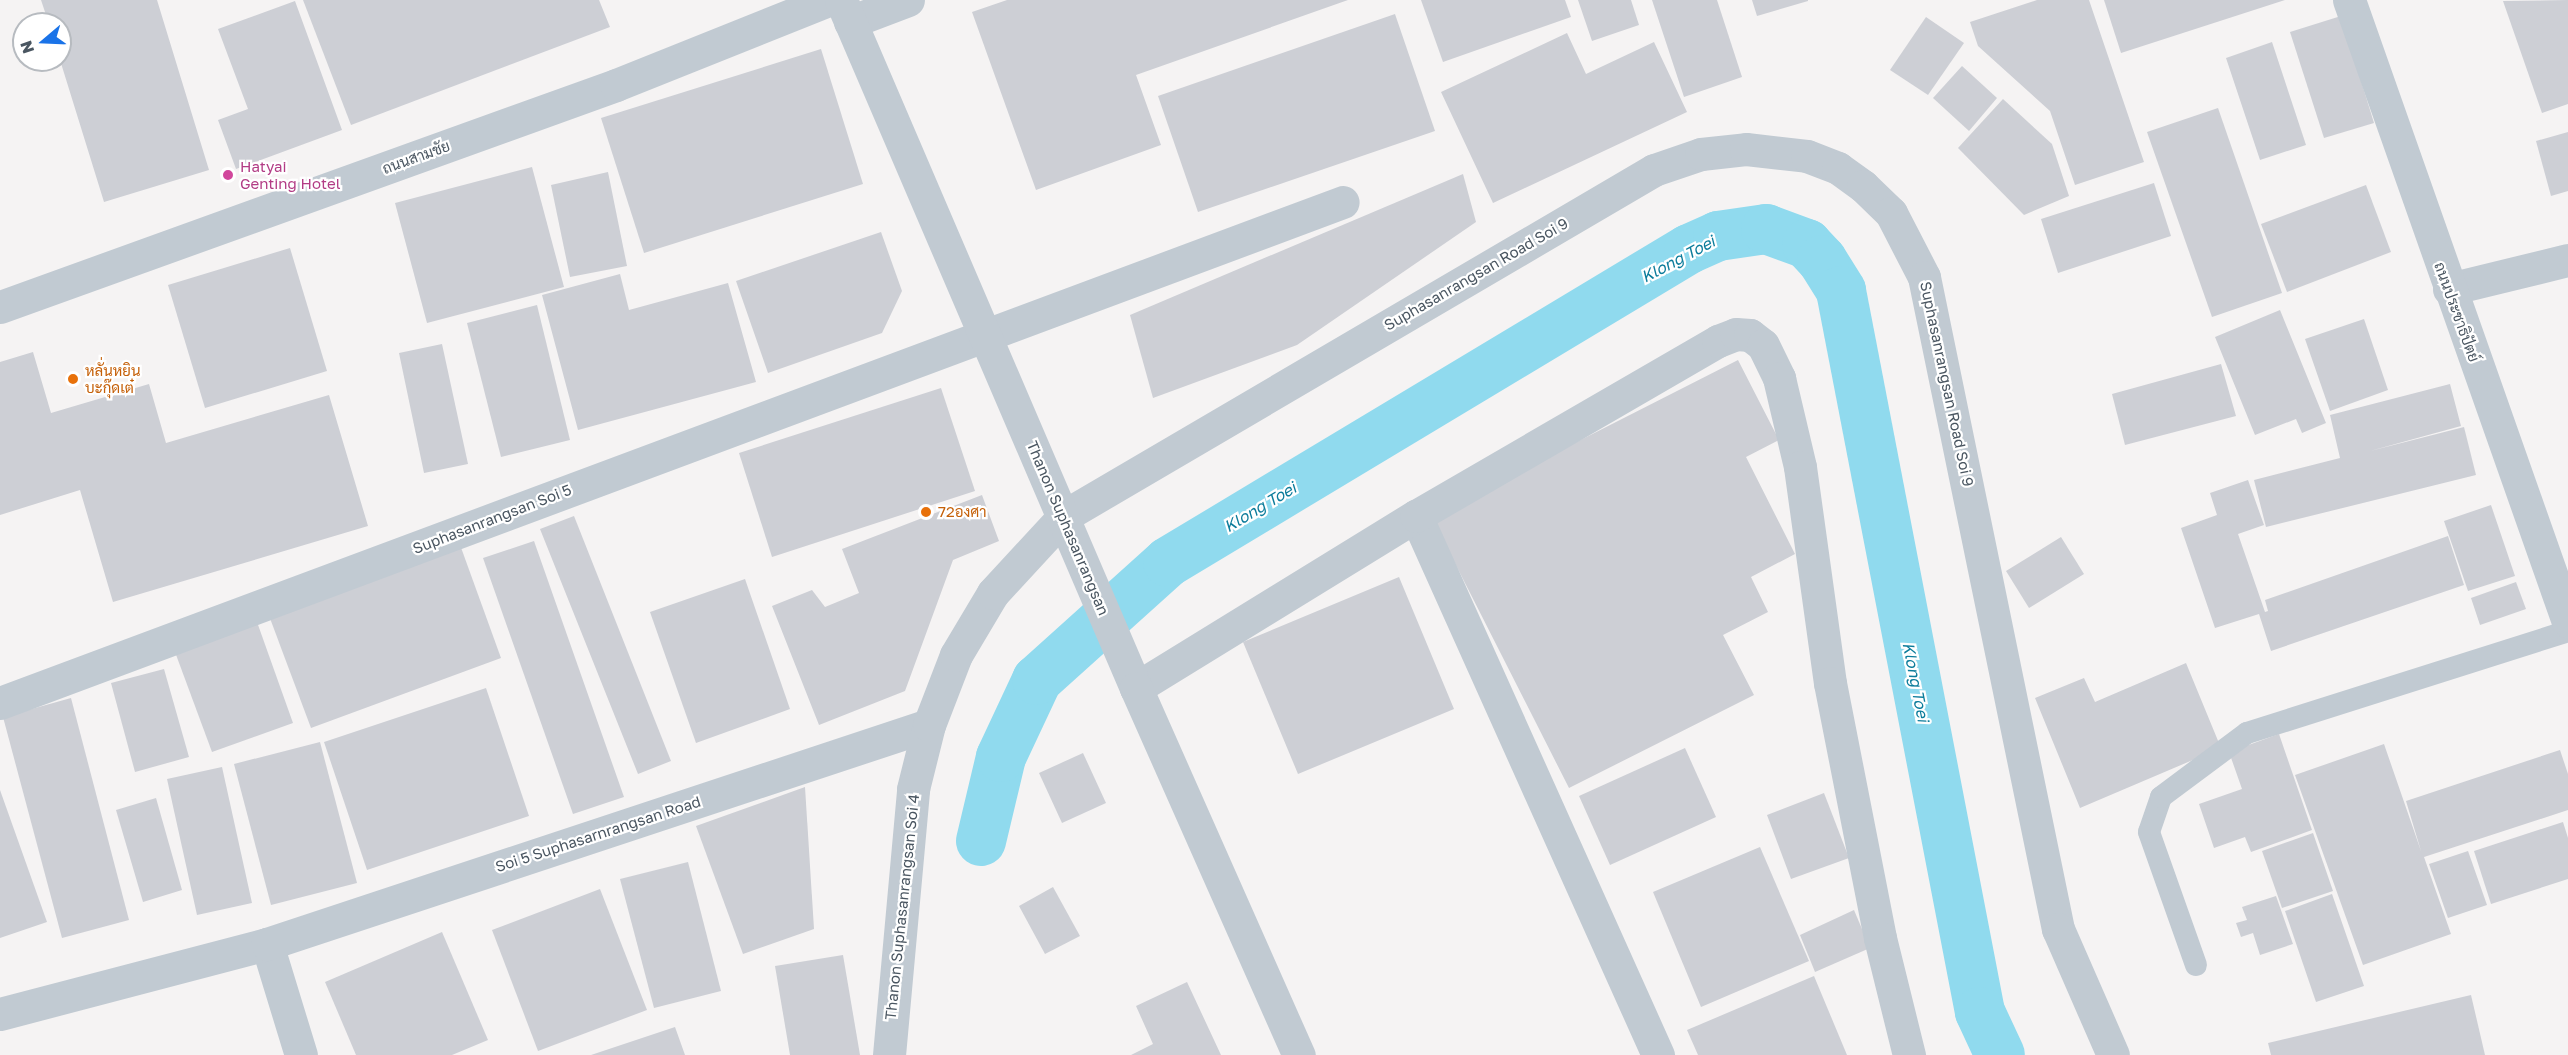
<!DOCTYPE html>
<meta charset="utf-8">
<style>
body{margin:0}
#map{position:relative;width:2568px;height:1055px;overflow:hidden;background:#f5f3f3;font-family:"Golos Text",Sarabun,sans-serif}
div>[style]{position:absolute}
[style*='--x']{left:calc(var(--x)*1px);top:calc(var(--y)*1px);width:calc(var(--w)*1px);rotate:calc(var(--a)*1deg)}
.canal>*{height:50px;margin:-25px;padding:0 25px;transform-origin:25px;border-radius:25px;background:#90daee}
.building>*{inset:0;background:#cdcfd5}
.service>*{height:22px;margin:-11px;padding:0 11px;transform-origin:11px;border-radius:11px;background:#c1cad2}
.minor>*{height:33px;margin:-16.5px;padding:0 16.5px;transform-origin:16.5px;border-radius:16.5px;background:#c1cad2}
.tertiary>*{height:33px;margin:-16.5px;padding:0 16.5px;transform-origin:16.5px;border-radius:16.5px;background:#c1cad2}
.dots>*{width:16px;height:16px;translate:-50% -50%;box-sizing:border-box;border:3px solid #fff;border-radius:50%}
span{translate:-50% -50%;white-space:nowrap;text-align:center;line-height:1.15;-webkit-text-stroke:4.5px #fff;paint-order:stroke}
.street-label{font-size:15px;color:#4a5661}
.hotel-label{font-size:15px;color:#b23c85}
.left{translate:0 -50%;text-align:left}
.food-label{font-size:15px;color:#c56008}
.water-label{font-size:16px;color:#0c7c9b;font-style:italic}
.north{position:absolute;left:12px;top:12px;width:60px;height:60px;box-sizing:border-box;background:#fff;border:2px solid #b7bbc0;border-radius:50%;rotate:251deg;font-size:16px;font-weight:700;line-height:24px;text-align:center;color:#4a5661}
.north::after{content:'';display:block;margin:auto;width:21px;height:27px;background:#1a73e8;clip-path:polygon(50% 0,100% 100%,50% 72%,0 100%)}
</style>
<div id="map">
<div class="canal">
<div style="--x:981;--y:841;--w:86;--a:-76.6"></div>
<div style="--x:1001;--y:757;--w:85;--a:-64.9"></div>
<div style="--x:1037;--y:680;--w:176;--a:-42"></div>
<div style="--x:1168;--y:562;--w:608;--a:-31"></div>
<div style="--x:1689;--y:249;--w:32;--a:-24"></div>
<div style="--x:1718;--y:236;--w:49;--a:-8.3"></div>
<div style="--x:1766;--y:229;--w:44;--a:20.1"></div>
<div style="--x:1807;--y:244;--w:22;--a:47"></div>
<div style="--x:1822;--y:260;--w:36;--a:58"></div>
<div style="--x:1841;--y:291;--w:734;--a:79.09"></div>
<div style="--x:1980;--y:1012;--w:47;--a:65.1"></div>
</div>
<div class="building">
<div style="clip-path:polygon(41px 0,157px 0,209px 170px,104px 202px,60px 60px,60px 24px,49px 24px)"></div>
<div style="clip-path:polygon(303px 0,599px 0,610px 27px,351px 125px)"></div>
<div style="clip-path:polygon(1007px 0,1348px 0,1136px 75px,1161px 145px,1036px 190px,972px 12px)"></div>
<div style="clip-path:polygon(1421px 0,1565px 0,1571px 17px,1443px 62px)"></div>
<div style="clip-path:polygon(1578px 0,1631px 0,1639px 25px,1592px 41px)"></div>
<div style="clip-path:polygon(1652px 0,1717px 0,1742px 77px,1684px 97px)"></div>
<div style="clip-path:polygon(1752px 0,1808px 0,1808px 1px,1757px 16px)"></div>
<div style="clip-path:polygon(2037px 0,2089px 0,2144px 162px,2075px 185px,2050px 111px,1978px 46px,1970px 22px)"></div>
<div style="clip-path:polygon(2104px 0,2285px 0,2121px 53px)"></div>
<div style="clip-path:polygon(2568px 0,2568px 104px,2542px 113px,2503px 1px)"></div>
<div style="clip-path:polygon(295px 1px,342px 130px,236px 169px,218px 120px,248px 109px,218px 29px)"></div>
<div style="clip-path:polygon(1395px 14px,1435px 131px,1198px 212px,1158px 96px)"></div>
<div style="clip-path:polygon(2341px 16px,2374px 123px,2324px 138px,2290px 32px)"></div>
<div style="clip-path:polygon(1926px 17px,1964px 43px,1928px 95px,1890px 70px)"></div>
<div style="clip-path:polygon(1567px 33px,1586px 74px,1654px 42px,1687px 112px,1493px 203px,1441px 92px)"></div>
<div style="clip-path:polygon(2272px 42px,2306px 145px,2260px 160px,2226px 58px)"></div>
<div style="clip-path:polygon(821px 49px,863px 184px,644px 253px,601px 118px)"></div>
<div style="clip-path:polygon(1962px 66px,1997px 98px,1969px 131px,1933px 98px)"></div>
<div style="clip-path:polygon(2003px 99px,2052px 144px,2069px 196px,2024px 215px,1958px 148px)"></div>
<div style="clip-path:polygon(2218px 108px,2282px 293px,2212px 317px,2147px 132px)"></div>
<div style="clip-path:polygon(2568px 132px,2568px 191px,2551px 196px,2536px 141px)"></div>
<div style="clip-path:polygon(532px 167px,564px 287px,427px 323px,395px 203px)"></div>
<div style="clip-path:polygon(608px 172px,627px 266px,570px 277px,551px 185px)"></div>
<div style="clip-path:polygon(1463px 174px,1476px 222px,1297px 345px,1153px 398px,1130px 315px)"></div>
<div style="clip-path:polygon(2154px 183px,2171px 236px,2058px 273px,2041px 219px)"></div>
<div style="clip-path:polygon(2366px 185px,2391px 252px,2287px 292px,2261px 224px)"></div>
<div style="clip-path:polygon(881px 232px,902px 291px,882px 333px,768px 373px,736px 281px)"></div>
<div style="clip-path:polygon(290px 248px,327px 371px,205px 408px,168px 285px)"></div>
<div style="clip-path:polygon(620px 274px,629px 310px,728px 283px,756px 382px,578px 430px,542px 295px)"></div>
<div style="clip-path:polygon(537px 305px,570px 440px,501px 457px,467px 323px)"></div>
<div style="clip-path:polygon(2280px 310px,2326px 423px,2302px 433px,2296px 419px,2255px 435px,2215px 337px)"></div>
<div style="clip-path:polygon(2364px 319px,2388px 390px,2330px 411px,2305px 339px)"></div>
<div style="clip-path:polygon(442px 344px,468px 464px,424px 473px,399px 353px)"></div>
<div style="clip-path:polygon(33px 352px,51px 413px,149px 384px,166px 443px,329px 395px,368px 526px,113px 602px,80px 490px,0 515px,0 362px)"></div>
<div style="clip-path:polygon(1738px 360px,1779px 440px,1746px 457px,1795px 554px,1751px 577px,1768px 612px,1723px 635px,1754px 695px,1569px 788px,1431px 516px)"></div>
<div style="clip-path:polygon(2221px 364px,2236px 416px,2125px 445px,2112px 394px)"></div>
<div style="clip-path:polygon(2450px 384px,2461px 426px,2370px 451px,2464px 427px,2476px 475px,2266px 527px,2254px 480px,2340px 458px,2330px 415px)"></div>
<div style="clip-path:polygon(941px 388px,975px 491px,772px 557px,739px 453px)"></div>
<div style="clip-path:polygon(2248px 480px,2264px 525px,2238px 534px,2265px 612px,2268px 611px,2265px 600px,2448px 536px,2464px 585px,2271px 651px,2259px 614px,2215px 628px,2181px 528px,2217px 515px,2210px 493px)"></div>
<div style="clip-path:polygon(982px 495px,999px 541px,953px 560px,905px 691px,819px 725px,772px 606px,812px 590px,825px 607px,859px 593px,842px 549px)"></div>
<div style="clip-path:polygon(2491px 505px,2515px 576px,2468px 591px,2444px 521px)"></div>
<div style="clip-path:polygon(574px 516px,671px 761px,638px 774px,540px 529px)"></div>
<div style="clip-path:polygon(2061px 537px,2084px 574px,2029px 608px,2006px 571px)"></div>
<div style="clip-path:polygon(534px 541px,624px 797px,573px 814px,483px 558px)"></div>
<div style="clip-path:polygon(459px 542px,501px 658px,311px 728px,268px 613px)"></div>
<div style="clip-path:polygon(1399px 577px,1454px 709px,1298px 774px,1243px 642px)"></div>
<div style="clip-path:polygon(745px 579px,790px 709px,696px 743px,650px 612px)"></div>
<div style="clip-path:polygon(2516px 582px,2526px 609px,2480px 625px,2471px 598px)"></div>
<div style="clip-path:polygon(257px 622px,293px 723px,212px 752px,175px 652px)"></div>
<div style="clip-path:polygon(2186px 663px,2221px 748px,2080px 808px,2035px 698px,2084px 678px,2095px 702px)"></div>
<div style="clip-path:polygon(164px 669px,189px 757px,135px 772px,111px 683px)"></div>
<div style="clip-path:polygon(486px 688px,529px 816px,367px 870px,324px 742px)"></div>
<div style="clip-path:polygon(71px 698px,129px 920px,62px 938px,3px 717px)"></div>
<div style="clip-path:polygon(2279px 734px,2312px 830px,2251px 852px,2245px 837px,2214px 848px,2199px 804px,2242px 789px,2229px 752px)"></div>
<div style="clip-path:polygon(320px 742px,357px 883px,271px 905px,234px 764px)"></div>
<div style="clip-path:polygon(2384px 744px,2421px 851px,2406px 801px,2560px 750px,2568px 774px,2568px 810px,2424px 857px,2451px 934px,2363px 965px,2295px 775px)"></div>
<div style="clip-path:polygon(1685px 748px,1716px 817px,1610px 865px,1579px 796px)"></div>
<div style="clip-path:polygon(1083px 753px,1106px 803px,1062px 823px,1039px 773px)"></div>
<div style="clip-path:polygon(222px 767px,252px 903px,197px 915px,167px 779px)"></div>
<div style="clip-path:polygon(805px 787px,814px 929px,743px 954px,696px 826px)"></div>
<div style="clip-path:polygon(0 790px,47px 922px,0 938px)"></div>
<div style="clip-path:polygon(1824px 793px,1849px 858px,1791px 879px,1767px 815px)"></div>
<div style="clip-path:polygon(156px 798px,182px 890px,143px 902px,116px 810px)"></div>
<div style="clip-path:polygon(2563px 822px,2568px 838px,2568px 879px,2491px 904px,2474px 851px)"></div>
<div style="clip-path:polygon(2313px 833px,2333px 891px,2282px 908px,2262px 851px)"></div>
<div style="clip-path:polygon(1760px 847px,1809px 961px,1701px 1007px,1653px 892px)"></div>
<div style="clip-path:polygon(2468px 851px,2487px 905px,2448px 918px,2429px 864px)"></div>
<div style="clip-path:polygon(688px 862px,721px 991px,654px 1008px,620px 879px)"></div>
<div style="clip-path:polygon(1053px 887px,1080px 936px,1045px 954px,1019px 906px)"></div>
<div style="clip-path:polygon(600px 889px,647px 1010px,538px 1051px,492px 930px)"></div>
<div style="clip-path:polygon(2332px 894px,2364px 986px,2316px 1002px,2285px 911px)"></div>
<div style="clip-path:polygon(2276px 896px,2293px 944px,2260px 955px,2253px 933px,2241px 937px,2236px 923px,2247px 920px,2242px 907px)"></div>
<div style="clip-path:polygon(1854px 910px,1870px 948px,1815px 972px,1800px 935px)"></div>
<div style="clip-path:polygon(442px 932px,488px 1040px,452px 1055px,356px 1055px,325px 982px)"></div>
<div style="clip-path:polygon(843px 955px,860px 1055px,790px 1055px,775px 966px)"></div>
<div style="clip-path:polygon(1814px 976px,1847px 1055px,1698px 1055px,1687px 1030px)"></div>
<div style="clip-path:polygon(1187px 982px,1221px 1055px,1131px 1055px,1153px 1044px,1136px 1006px)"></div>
<div style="clip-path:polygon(2471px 995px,2485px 1055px,2271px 1055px,2268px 1043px)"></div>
<div style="clip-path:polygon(675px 1027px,685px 1055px,591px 1055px)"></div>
</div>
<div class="service">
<div style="--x:2196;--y:965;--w:141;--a:-109.5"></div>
<div style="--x:2149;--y:832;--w:37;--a:-71"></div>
<div style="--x:2161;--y:797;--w:107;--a:-36.7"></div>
<div style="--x:2247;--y:733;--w:337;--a:-17.6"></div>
</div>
<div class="minor">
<div style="--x:850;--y:22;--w:62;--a:-20.8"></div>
<div style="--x:2449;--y:289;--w:122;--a:-13.7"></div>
<div style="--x:0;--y:307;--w:655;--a:-19.82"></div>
<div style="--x:616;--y:85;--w:229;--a:-21.8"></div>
<div style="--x:1416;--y:516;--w:591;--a:65.82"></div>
<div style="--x:1136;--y:688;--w:329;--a:-31.6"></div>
<div style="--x:1416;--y:516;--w:349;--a:-30.1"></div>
<div style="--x:1718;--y:341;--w:19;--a:-21"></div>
<div style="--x:1736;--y:334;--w:14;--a:4"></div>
<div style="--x:1750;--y:335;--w:16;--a:38"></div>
<div style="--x:1763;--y:345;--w:37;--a:64"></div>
<div style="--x:1779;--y:378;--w:91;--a:76.7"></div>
<div style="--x:1800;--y:467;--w:218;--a:82.1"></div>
<div style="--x:1830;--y:683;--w:260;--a:78.9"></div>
<div style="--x:1880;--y:938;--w:121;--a:76.1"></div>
<div style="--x:0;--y:703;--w:1433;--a:-20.46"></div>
<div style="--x:267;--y:944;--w:116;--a:73"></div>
<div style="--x:0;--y:1014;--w:276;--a:-14.7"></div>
<div style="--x:267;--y:944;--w:697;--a:-18.31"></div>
<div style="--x:889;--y:1055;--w:267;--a:-84.8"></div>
<div style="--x:913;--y:789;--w:66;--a:-76"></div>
<div style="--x:929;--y:725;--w:75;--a:-68.9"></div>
<div style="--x:956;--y:655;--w:72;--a:-59.2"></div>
<div style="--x:993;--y:593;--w:105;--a:-47.3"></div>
<div style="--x:1064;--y:516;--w:684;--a:-30.39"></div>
<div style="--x:1654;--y:170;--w:50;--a:-18.8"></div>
<div style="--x:1701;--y:154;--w:45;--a:-6.3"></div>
<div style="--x:1746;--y:149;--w:61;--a:6.5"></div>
<div style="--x:1807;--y:156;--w:33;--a:21"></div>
<div style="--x:1838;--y:168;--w:31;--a:36"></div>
<div style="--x:1863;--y:186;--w:39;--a:44"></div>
<div style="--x:1891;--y:213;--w:72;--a:62.7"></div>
<div style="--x:1924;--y:277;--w:666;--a:78.39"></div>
<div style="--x:2058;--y:929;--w:137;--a:66.4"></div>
</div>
<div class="tertiary">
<div style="--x:841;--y:0;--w:749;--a:66.79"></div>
<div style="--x:1136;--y:688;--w:402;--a:66.1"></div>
<div style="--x:2349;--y:0;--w:659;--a:70.6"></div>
</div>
<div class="dots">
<div style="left:228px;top:175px;background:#d1479c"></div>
<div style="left:73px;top:379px;background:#e8710a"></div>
<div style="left:926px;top:512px;background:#e8710a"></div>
</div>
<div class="street-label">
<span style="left:416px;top:157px;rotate:-20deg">ถนนสามชัย</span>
<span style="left:1476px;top:274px;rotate:-30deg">Suphasanrangsan Road Soi 9</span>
<span style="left:2457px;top:312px;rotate:70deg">ถนนประชาธิปัตย์</span>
<span style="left:1947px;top:384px;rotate:78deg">Suphasanrangsan Road Soi 9</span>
<span style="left:492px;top:519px;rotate:-21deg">Suphasanrangsan Soi 5</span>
<span style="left:1068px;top:528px;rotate:67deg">Thanon Suphasanrangsan</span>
<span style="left:598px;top:834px;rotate:-18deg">Soi 5 Suphasarnrangsan Road</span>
<span style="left:902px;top:907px;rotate:-84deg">Thanon Suphasanrangsan Soi 4</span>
</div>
<div class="hotel-label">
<span class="left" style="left:240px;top:175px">Hatyai<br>Genting Hotel</span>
</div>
<div class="food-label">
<span class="left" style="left:85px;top:379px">หลั่นหยิน<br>บะกุ๊ดเต๋</span>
<span class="left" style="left:938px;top:512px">72องศา</span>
</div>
<div class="water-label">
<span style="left:1678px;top:259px;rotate:-28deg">Klong Toei</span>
<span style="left:1260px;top:507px;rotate:-31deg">Klong Toei</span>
<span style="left:1916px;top:682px;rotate:79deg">Klong Toei</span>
</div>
<div class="north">N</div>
</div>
